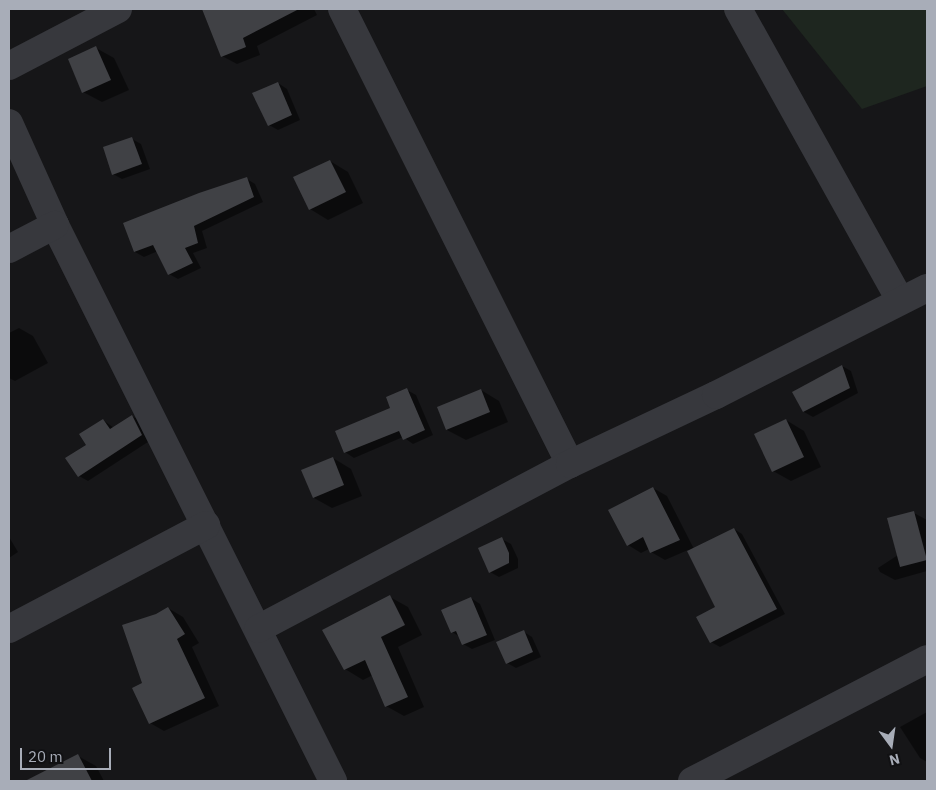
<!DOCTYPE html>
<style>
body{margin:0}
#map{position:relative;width:936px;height:790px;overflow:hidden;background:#161618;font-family:"IBM Plex Sans",sans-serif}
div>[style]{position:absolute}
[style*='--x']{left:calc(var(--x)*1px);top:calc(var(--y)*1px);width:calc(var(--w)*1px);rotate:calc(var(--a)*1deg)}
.green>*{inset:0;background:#1e261f}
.shadow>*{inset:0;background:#0007}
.building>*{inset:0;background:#404145}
.minor>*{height:28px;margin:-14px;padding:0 14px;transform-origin:14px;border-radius:14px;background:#37383d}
span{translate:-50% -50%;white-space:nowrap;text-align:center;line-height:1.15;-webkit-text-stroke:4px #111113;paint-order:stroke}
.frame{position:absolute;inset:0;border:10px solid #a8adb8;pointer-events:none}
.north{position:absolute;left:866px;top:720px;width:50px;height:50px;-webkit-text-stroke:4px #111113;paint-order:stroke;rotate:166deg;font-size:14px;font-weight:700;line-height:20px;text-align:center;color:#a8adb8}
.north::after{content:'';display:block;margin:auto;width:18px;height:22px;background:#a8adb8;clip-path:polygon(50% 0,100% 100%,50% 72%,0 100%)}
.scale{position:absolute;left:20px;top:748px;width:91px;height:22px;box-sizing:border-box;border:2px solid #a8adb8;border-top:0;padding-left:6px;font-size:15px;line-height:18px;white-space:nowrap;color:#a8adb8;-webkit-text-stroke:4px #111113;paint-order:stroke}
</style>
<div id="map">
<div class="green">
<div style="clip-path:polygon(782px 9px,927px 9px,927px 86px,862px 109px)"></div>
</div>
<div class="shadow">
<div style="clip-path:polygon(204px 9px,314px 9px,317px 15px,257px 46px,260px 55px,237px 64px,222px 56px)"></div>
<div style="clip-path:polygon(96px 48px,114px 58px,129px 90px,102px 102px,83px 92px)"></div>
<div style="clip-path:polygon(278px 83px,287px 89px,300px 120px,278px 130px,269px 125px)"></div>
<div style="clip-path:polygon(132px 139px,141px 144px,150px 169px,122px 179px,113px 174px)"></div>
<div style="clip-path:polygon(330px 161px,348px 172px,363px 203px,328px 220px,310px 209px,295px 178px)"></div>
<div style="clip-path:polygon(247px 179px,255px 184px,263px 202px,202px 231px,207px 248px,193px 253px,201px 268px,178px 279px,169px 274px,158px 251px,144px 257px,135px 252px,125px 224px)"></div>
<div style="clip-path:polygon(19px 328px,33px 336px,48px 363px,15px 381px,9px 378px,9px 333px)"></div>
<div style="clip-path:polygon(842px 366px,851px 371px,858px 393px,813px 417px,804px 412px,794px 393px)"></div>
<div style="clip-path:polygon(407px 390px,416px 395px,433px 435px,413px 444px,403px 437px,354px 458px,345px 452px,392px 409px)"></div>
<div style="clip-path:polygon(481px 390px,499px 401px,508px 422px,466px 440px,447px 430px,439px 408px)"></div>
<div style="clip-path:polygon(132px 416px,141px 421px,151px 440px,88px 481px,79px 476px,88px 445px,103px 420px,114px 428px)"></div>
<div style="clip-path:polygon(786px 420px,804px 431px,821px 467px,791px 481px,773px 471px)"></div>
<div style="clip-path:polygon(333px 458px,351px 469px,362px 496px,332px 508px,314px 498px)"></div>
<div style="clip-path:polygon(653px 488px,667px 496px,694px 549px,734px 529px,742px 534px,785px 614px,720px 647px,711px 642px,716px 608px,688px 550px,665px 560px,651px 552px,649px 549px,641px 553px,628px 545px)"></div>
<div style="clip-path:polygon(914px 513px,927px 520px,927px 571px,895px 580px,880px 572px,878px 568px,898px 555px)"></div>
<div style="clip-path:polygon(9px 537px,18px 552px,9px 558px)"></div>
<div style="clip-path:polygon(502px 539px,511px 544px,518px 559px,518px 568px,499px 577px,490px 572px)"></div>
<div style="clip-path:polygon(390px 597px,408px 607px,422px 635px,398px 647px,424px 707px,404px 716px,386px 706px,373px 675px,363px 680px,345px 669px,323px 630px)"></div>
<div style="clip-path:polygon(471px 598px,480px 604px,495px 640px,472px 649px,463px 644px,460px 637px,452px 632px)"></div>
<div style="clip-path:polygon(168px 608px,183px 617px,199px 643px,192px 647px,219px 706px,164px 731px,150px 723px,143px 684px,157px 615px)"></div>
<div style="clip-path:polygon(524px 632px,532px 637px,541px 657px,516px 668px,507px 663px)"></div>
<div style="clip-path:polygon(927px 712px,927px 762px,920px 758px,900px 727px)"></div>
<div style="clip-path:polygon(78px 756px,96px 766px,104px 781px,66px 781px,58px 766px)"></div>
</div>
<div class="building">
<div style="clip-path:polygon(202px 9px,299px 9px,243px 38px,246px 47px,221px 57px)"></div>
<div style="clip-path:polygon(96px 46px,111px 80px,82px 93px,68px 59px)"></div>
<div style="clip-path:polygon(278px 82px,292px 115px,268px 126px,252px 93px)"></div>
<div style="clip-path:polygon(132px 137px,142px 164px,112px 175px,103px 147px)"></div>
<div style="clip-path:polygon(330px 160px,346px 192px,309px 210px,293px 177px)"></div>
<div style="clip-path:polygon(247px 177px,254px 197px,194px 226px,198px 243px,185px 248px,193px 263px,168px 275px,153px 245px,134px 252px,123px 223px,199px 193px)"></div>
<div style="clip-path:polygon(842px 365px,850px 388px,803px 412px,792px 392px)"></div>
<div style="clip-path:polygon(407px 388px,425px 430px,403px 440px,399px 431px,344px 453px,335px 431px,390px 408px,386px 397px)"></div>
<div style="clip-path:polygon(481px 389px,490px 412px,446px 430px,437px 407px)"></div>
<div style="clip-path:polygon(132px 415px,142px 435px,78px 477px,65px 458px,86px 445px,79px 434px,103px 419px,110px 429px)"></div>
<div style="clip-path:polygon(786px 419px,804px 457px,772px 472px,754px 434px)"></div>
<div style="clip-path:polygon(333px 457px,344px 485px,313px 498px,301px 470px)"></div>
<div style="clip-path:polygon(653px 487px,680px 540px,650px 553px,643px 537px,627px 546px,608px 510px)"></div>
<div style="clip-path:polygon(914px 511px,927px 560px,900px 567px,887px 518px)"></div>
<div style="clip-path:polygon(734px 528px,777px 609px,710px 643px,696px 617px,715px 607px,687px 551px)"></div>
<div style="clip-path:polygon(502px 537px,509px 553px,509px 563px,489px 573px,478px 548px)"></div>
<div style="clip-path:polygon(390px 595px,405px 625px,381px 637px,408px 697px,385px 707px,365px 660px,344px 670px,322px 630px)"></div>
<div style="clip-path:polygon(471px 597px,487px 635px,462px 645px,456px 631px,451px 633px,441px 610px)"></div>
<div style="clip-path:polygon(168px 607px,185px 634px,177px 639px,205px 698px,149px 724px,132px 688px,142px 683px,122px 625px,156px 614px)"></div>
<div style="clip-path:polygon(524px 630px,533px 652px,506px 664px,496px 642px)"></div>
<div style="clip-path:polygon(78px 754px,92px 781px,25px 781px)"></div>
</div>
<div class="minor">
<div style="--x:342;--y:9;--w:509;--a:63.38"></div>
<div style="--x:738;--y:9;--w:333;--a:60.9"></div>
<div style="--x:9;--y:66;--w:123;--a:-27.6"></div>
<div style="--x:9;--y:123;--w:112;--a:65.7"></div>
<div style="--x:55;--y:225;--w:622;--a:63.43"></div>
<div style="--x:9;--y:249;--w:52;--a:-27.6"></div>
<div style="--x:9;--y:629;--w:223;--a:-27.8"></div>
<div style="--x:258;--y:629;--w:353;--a:-27.9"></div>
<div style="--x:570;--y:464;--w:161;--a:-25.3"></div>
<div style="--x:716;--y:395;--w:237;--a:-26.9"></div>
<div style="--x:692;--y:781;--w:265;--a:-27.4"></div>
</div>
<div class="frame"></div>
<div class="north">N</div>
<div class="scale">20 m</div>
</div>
